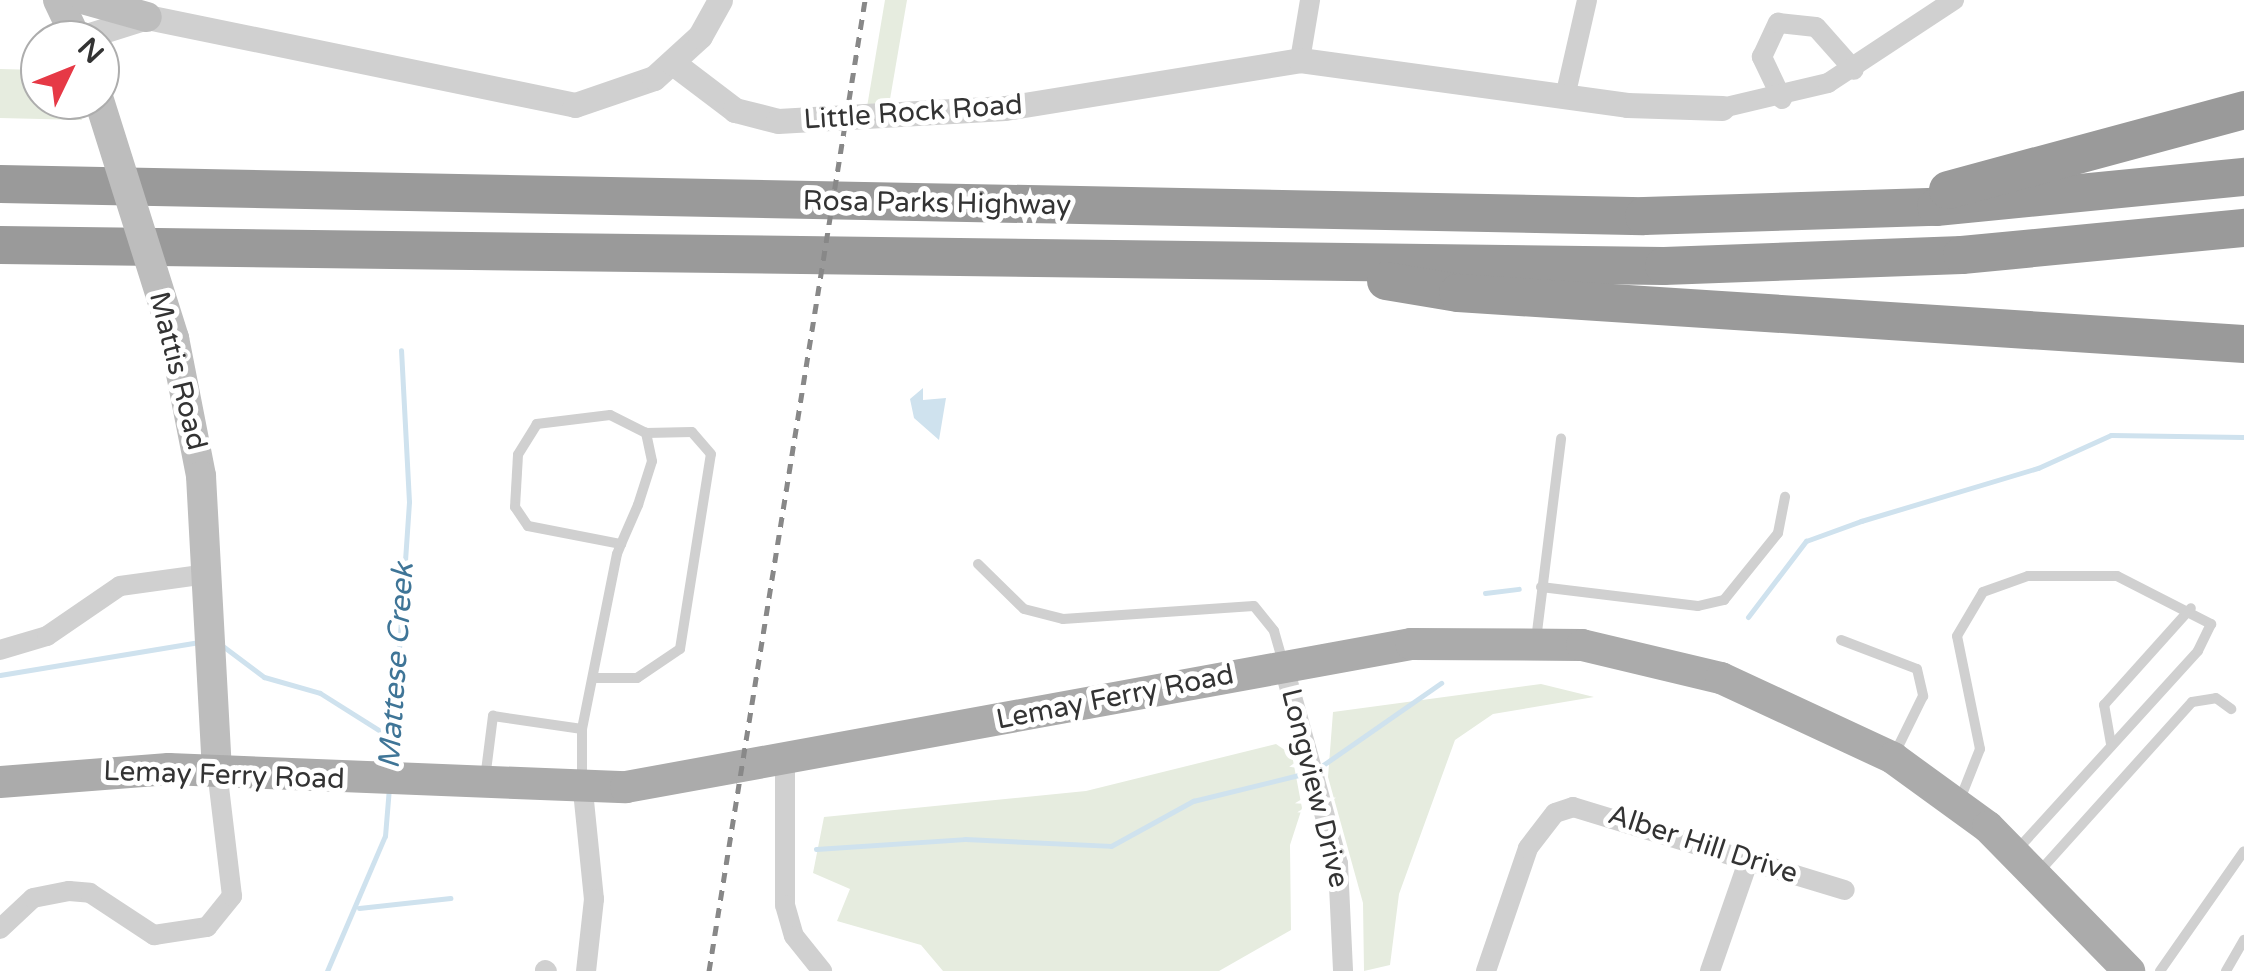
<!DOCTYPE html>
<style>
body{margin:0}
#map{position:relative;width:2244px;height:971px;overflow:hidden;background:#fff;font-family:"Varela Round",sans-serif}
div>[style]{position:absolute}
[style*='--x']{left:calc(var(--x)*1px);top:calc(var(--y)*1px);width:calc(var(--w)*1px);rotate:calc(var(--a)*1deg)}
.green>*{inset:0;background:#e6ecdf}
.water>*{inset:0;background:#cfe2ee}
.stream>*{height:5px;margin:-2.5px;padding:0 2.5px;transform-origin:2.5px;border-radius:2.5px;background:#cfe2ee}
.service>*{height:10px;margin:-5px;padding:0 5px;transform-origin:5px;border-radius:5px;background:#d0d0d0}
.minor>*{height:20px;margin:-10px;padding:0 10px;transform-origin:10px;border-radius:10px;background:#d0d0d0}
.tertiary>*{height:25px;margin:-12.5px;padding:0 12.5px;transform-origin:12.5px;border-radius:12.5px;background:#d0d0d0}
.secondary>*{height:30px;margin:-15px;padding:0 15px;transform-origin:15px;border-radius:15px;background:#bdbdbd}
.primary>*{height:32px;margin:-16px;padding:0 16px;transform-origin:16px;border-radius:16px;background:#ababab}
.motorway>*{height:38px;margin:-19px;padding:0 19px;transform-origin:19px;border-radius:19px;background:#9a9a9a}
.rail>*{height:5px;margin-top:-2.5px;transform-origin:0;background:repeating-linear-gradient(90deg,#888 0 10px,transparent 0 18px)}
.secondary-bridge>*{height:30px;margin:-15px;padding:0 15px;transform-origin:15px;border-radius:15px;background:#bdbdbd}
span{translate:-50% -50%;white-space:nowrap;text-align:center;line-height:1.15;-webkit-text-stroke:10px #fff;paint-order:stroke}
.street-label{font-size:28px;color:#333}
.water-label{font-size:30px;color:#3f7597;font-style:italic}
.north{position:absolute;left:20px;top:20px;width:100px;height:100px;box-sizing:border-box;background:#fff;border:2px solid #adadad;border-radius:50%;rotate:47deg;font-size:28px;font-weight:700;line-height:40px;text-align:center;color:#333}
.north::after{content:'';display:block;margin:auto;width:35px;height:45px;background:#e63946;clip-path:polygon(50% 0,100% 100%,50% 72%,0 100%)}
</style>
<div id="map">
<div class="green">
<div style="clip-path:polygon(885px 0,907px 0,889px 105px,867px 107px)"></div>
<div style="clip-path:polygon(0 69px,40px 70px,40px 100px,73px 100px,82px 120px,0 118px)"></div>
<div style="clip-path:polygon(1541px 684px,1594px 697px,1493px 714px,1455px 740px,1399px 894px,1390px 965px,1364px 971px,1363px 903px,1328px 777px,1333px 712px)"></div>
<div style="clip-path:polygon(1276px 744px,1292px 755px,1302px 808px,1290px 845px,1291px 930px,1219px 971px,943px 971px,921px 945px,837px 921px,850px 889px,813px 873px,824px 817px,1086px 791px)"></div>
</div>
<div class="water">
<div style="clip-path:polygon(923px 388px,923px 400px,946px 398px,939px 440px,914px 418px,910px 399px)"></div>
</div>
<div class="stream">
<div style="--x:1485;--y:593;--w:34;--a:-7"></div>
<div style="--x:1748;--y:617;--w:96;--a:-52.7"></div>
<div style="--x:1806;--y:541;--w:59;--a:-20"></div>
<div style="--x:1861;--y:521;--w:185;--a:-16.7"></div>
<div style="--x:2038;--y:468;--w:80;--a:-24.3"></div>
<div style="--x:2111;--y:435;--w:133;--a:0.9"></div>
<div style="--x:220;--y:644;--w:55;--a:36.9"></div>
<div style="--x:264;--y:677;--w:58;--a:15.9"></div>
<div style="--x:320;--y:693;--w:86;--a:32.2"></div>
<div style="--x:0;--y:675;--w:202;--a:-9.4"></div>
<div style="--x:1323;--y:765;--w:144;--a:-34.8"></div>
<div style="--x:391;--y:766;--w:265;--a:-86.1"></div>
<div style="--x:409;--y:502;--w:152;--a:-93"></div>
<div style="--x:816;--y:849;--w:149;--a:-3.8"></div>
<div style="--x:965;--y:839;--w:146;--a:2.7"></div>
<div style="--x:1111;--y:846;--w:94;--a:-28.8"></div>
<div style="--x:1193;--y:801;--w:113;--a:-13.8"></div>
<div style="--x:359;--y:908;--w:92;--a:-6.3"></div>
<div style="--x:327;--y:971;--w:147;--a:-66.8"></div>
<div style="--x:385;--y:836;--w:49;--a:-85.3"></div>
</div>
<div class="service">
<div style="--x:978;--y:564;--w:64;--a:44.4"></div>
<div style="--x:1024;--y:609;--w:40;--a:14.4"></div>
<div style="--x:1063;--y:619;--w:191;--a:-3.9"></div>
<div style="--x:1254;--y:606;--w:32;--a:51"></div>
<div style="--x:1274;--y:631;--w:33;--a:74"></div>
<div style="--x:1541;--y:587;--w:158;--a:6.9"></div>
<div style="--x:1698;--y:606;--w:27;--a:-13"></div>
<div style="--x:1724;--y:600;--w:86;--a:-51.1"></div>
<div style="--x:1778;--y:533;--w:37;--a:-79"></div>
<div style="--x:1536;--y:640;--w:203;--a:-82.9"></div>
<div style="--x:1841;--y:640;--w:81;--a:20.9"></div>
<div style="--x:1917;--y:669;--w:28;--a:77"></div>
<div style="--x:1923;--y:696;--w:64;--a:116.2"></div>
<div style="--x:594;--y:678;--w:43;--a:0"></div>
<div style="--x:637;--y:678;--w:52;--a:-34"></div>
<div style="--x:680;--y:649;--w:197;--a:-81"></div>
<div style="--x:711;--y:454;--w:29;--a:-131"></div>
<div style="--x:692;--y:432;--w:46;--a:178.8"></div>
<div style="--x:582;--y:729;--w:178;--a:-78.7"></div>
<div style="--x:617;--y:554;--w:11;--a:-68"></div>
<div style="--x:621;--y:544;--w:43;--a:-66.4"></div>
<div style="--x:638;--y:505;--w:46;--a:-72.3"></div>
<div style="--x:652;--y:461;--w:29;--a:-102"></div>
<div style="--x:646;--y:433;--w:40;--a:-153.4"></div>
<div style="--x:610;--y:415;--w:74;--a:173"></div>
<div style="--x:537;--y:424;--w:36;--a:122"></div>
<div style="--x:518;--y:455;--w:52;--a:93.3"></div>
<div style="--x:515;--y:507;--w:23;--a:56"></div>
<div style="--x:528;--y:526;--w:95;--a:11"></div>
<div style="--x:2111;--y:744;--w:40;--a:-100"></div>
<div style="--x:2104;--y:705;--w:130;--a:-48.1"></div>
<div style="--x:485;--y:779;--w:64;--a:-82.8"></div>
<div style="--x:493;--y:716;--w:90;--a:8.3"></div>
<div style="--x:582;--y:729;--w:51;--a:90"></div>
<div style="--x:1959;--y:802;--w:57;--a:-68.4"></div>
<div style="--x:1980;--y:749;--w:115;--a:-101.5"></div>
<div style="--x:1957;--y:636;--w:51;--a:-59.4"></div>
<div style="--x:1983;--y:592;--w:48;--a:-19.6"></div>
<div style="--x:2028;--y:576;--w:89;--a:0"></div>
<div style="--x:2117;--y:576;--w:106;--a:27.1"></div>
<div style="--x:2211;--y:624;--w:30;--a:116"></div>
<div style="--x:2198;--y:651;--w:270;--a:132.3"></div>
<div style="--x:2038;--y:873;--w:230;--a:-48"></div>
<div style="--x:2192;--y:702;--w:24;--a:-9"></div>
<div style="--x:2216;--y:698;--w:19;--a:36"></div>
<div style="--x:2160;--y:971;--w:146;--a:-55"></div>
<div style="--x:2226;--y:971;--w:36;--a:-60"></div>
</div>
<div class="minor">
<div style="--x:1300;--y:60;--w:61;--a:-80.5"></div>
<div style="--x:1565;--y:97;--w:99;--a:-77.2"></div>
<div style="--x:1782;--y:99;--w:47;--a:-115.5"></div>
<div style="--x:1762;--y:57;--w:38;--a:-65"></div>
<div style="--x:1778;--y:23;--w:38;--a:6"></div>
<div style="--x:1816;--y:27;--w:57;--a:48.5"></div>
<div style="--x:1722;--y:108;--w:109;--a:-13.3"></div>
<div style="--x:1828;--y:83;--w:151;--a:-33.4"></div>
<div style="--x:0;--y:650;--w:49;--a:-16.6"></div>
<div style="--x:47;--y:636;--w:88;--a:-34.4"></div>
<div style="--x:120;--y:586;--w:87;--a:-7.9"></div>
<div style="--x:1283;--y:664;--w:207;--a:74.6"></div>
<div style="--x:1338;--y:864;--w:107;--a:87.3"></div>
<div style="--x:785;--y:760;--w:145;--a:90"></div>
<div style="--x:785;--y:905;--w:32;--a:74"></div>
<div style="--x:794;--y:936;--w:45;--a:51.3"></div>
<div style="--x:583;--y:791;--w:109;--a:84.2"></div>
<div style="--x:594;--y:899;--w:72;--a:96.3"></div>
<div style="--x:0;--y:929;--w:45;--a:-43.2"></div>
<div style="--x:33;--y:898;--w:37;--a:-11"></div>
<div style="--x:69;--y:891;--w:21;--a:5"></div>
<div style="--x:90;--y:893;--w:77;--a:33.3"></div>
<div style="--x:154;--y:935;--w:54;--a:-8.6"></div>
<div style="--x:207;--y:927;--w:40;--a:-51"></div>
<div style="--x:232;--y:896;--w:126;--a:-96.8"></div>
<div style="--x:545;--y:970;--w:2;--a:27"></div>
<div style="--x:1486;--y:971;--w:130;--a:-71.1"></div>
<div style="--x:1528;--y:848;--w:44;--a:-52.4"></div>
<div style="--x:1555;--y:813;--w:19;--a:-18"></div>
<div style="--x:1573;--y:807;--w:284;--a:17"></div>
<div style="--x:1710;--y:971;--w:119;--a:-70.8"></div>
</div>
<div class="tertiary">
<div style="--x:77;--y:39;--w:73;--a:-17.4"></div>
<div style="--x:147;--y:17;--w:437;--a:11.6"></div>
<div style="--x:575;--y:105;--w:83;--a:-18.9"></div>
<div style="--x:654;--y:78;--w:62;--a:-42.4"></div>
<div style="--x:700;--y:36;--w:41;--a:-60.9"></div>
<div style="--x:673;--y:63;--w:78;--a:37.2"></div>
<div style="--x:735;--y:110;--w:44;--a:14.3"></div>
<div style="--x:778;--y:121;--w:227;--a:-3.3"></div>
<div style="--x:1005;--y:108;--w:299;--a:-9.2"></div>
<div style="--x:1300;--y:60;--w:330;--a:7.8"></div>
<div style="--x:1627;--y:105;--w:95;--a:1.8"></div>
</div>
<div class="secondary">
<div style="--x:58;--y:0;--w:44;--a:64.6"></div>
<div style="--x:86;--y:0;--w:63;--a:15.6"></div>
<div style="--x:174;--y:338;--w:141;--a:78.9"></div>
<div style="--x:201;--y:476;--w:295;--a:86.9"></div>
</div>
<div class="primary">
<div style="--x:0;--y:782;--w:169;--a:-4.4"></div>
<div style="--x:169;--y:769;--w:457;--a:2.3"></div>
<div style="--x:626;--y:787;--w:798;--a:-10.32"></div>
<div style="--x:1411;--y:644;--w:171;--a:0.3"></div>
<div style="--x:1582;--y:645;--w:143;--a:13.4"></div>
<div style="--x:1721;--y:678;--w:190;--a:24.9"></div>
<div style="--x:1893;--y:758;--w:117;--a:36"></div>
<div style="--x:1988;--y:827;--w:202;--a:45.6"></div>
</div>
<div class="motorway">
<div style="--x:0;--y:184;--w:1644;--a:1.12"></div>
<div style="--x:1644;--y:216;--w:292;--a:-1.8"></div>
<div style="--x:1936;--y:207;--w:309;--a:-5.6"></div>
<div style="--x:1948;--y:190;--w:307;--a:-15.1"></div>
<div style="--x:0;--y:245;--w:1664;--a:0.72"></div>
<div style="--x:1664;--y:266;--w:298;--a:-2.1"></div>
<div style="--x:1962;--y:255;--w:283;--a:-5.5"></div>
<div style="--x:1386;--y:281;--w:73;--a:9.5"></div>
<div style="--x:1458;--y:293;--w:788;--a:3.71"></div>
</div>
<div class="rail">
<div style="--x:709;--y:971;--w:983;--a:-80.87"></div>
</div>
<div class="secondary-bridge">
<div style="--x:99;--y:100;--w:250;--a:72.5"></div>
</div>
<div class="street-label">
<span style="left:913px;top:112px;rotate:-4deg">Little Rock Road</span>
<span style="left:937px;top:203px;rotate:1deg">Rosa Parks Highway</span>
<span style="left:178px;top:371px;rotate:76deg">Mattis Road</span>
<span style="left:1115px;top:697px;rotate:-11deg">Lemay Ferry Road</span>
<span style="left:224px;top:775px;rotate:2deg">Lemay Ferry Road</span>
<span style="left:1315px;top:788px;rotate:76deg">Longview Drive</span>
<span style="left:1703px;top:844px;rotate:18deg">Alber Hill Drive</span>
</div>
<div class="water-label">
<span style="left:397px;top:666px;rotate:-86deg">Mattese Creek</span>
</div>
<div class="north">N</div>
</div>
